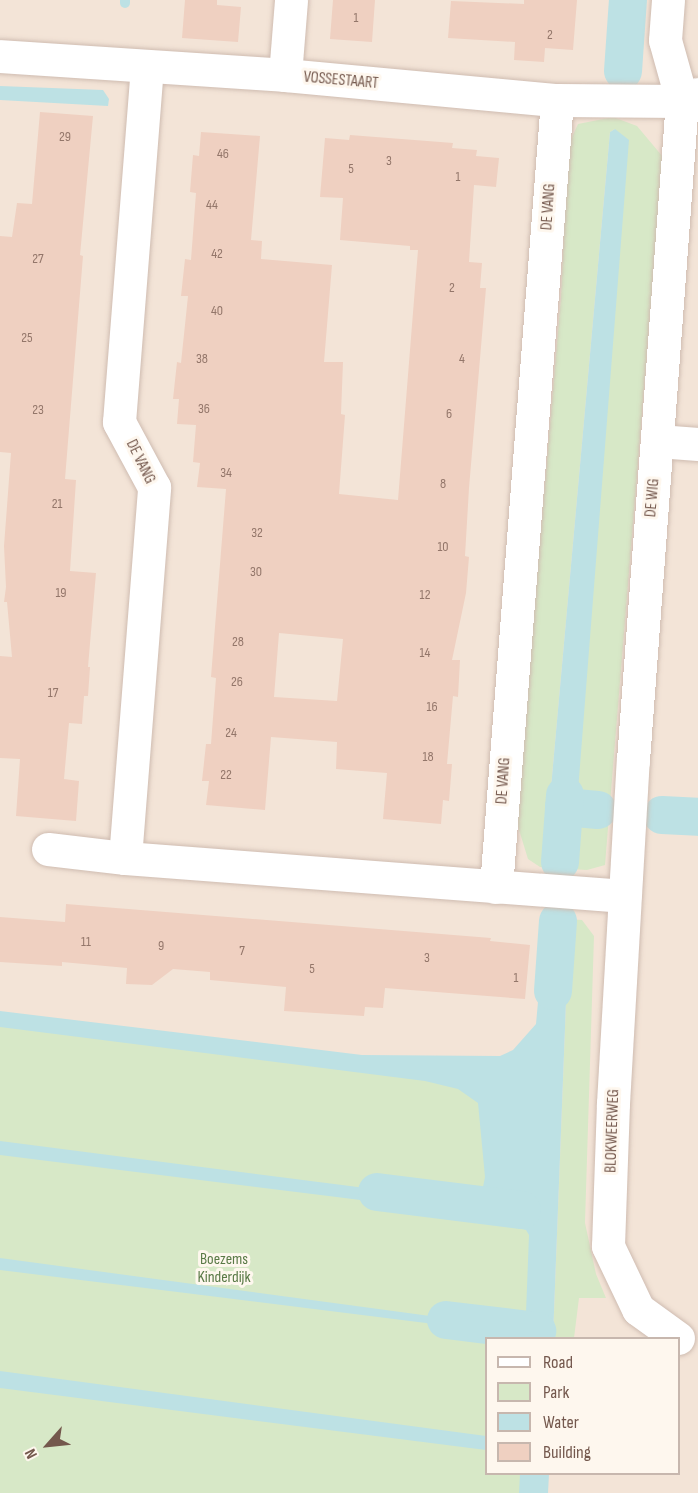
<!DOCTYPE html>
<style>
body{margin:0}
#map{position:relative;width:698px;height:1493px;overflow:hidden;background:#fbf2e8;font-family:"Sofia Sans Condensed",sans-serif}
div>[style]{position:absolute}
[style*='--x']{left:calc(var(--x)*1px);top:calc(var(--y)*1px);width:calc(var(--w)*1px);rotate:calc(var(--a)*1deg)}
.residential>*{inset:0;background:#f3e4d7}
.green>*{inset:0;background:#d7e8c7}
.water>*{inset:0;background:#bde1e4}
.stream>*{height:10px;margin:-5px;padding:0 5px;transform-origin:5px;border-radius:5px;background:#bde1e4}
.canal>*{height:38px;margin:-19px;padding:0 19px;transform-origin:19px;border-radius:19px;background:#bde1e4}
.building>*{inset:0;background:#efd0c1}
.roads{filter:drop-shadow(0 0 2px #cfbcb1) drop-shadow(0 0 2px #cfbcb1)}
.street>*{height:33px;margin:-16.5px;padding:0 16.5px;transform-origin:16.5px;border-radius:16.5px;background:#fff}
.secondary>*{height:33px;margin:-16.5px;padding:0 16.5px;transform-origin:16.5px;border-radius:16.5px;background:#fff}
span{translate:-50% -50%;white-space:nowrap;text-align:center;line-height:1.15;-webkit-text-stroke:6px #fef7ee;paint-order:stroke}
.number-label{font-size:14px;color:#93766a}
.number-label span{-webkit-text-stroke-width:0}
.street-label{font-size:16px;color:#74584d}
.park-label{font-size:16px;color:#597946}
.legend{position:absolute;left:485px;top:1337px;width:195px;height:138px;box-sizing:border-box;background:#fef7ee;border:2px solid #c7b7ae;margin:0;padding:8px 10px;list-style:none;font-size:18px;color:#74584d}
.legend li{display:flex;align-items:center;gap:12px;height:30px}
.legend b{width:30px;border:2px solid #c7b7ae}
.north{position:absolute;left:18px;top:1415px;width:60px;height:60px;-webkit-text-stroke:4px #fef7ee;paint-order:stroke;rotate:243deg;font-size:16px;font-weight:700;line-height:24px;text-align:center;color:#74584d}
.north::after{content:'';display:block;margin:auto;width:21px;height:27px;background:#74584d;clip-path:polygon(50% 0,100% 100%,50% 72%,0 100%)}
</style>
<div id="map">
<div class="residential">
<div style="clip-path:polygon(0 0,698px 0,698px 1493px,533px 1493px,535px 1474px,678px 1474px,678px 1338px,544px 1338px,0 1031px)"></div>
</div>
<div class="green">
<div style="clip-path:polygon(evenodd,613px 117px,637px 126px,663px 157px,605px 865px,587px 870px,540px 867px,528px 859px,516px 820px,561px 297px,568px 146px,578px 124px,613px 117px,615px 129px,552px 843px,547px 832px,610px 132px,615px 129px)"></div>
<div style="clip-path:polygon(554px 918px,582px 920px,594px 936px,585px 1223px,596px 1274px,606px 1298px,579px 1298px,574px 1338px,553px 1338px,568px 951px,561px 943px,554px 940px)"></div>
<div style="clip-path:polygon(0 1017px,548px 1083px,544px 1338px,486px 1338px,486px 1474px,539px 1474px,539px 1493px,0 1493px)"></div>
</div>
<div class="water">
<div style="clip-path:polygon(621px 0,636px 0,631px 53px,623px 55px,618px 53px)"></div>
<div style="clip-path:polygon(0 86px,103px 90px,109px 99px,108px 106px,0 100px)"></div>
<div style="clip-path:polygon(615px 129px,629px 140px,574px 842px,567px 846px,552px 843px,547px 832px,610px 132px)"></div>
<div style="clip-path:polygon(554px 940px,561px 943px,568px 951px,553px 1338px,525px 1338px,529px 1235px,526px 1230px,495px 1223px,472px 1214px,469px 1209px,482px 1192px,485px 1177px,478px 1103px,458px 1089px,425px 1081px,0 1027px,0 1011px,362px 1055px,500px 1056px,513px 1050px,536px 1024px,543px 947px,547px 941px)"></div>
<div style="clip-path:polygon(0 1141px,428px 1196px,425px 1208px,0 1155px)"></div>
<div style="clip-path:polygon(0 1258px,497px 1325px,498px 1332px,0 1270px)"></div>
<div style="clip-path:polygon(0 1371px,486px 1436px,486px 1450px,0 1388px)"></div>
<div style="clip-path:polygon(520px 1474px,549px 1474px,548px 1493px,519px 1493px)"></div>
</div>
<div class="stream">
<div style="--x:125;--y:3;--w:3;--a:-90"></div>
</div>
<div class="canal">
<div style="--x:623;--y:71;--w:71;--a:-86"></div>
<div style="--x:564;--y:807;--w:34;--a:5"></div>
<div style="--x:662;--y:815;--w:36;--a:3"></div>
<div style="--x:560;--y:862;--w:67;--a:-85.7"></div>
<div style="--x:553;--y:991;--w:70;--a:-85.9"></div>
<div style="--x:377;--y:1192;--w:146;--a:7.1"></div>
<div style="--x:446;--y:1320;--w:92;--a:6.9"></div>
</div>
<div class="building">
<div style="clip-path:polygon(185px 0,217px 0,217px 5px,241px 7px,238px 42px,182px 38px)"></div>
<div style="clip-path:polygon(333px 0,375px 0,372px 42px,330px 39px)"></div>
<div style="clip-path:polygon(524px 0,577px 0,573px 50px,545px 48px,544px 62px,514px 60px,515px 42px,448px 38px,451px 1px,524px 4px)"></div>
<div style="clip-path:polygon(40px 112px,93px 116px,80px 255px,83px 256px,65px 479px,76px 480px,70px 571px,96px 573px,88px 667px,90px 667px,88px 696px,84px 696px,82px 724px,69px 723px,64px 779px,79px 781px,76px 821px,16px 816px,20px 759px,0 758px,0 656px,12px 657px,7px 602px,4px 602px,6px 587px,4px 546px,11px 453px,0 452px,0 236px,12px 237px,17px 203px,32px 204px)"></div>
<div style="clip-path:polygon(evenodd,201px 132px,260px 136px,251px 240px,262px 241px,261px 259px,332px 265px,324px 362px,343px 362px,341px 414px,345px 415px,339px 494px,398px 500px,418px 250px,410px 250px,410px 246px,340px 240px,343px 198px,320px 197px,325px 138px,349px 140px,350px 135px,453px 143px,452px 148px,477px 150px,476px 156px,499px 158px,496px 187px,474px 185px,469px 262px,482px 263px,480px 288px,486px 288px,469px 488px,465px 556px,469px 557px,466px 593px,452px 660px,460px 660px,458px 697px,453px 696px,447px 764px,452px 764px,449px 801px,443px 800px,441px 824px,383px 819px,387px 773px,336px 769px,337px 742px,271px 737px,265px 810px,206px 805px,209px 781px,202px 781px,206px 744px,211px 744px,216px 678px,211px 677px,226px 489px,197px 487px,200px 463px,193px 462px,196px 425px,177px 424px,179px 399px,173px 399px,177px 362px,181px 363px,188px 296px,181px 296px,185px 259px,191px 260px,196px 193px,190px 192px,193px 155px,199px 156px,201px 132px,279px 633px,343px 639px,337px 701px,274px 697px,279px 633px)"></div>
<div style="clip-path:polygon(66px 904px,491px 938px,490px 941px,530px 945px,525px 999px,385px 988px,383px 1008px,365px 1007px,364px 1016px,284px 1011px,286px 987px,210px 980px,210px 972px,173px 969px,152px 985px,126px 984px,127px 968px,62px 962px,62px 966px,0 962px,0 917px,65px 922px)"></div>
</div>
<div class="roads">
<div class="street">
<div style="--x:0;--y:56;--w:286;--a:3.8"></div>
<div style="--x:285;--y:75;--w:273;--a:5.3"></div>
<div style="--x:557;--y:100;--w:125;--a:0.5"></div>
<div style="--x:682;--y:101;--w:63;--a:-105.6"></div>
<div style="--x:665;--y:40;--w:40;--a:-85.7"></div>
<div style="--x:285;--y:75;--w:75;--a:-85.4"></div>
<div style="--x:658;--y:441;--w:40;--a:4.3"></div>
<div style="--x:48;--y:849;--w:78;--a:6.7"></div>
<div style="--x:125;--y:858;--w:501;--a:4.35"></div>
<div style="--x:125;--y:858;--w:372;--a:-85.5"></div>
<div style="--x:154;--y:487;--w:74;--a:-118.3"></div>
<div style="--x:119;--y:422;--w:355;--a:-85.5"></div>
<div style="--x:496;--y:887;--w:789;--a:-85.57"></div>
</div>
<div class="secondary">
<div style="--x:678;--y:1338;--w:49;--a:-144.1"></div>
<div style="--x:638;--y:1309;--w:70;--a:-115.5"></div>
<div style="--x:608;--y:1246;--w:143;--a:-88"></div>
<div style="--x:613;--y:1103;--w:344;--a:-86.7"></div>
<div style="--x:633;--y:760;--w:661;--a:-85.75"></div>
<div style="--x:682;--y:101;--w:17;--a:-24"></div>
</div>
</div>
<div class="number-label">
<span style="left:356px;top:18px">1</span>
<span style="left:550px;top:35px">2</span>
<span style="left:65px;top:137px">29</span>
<span style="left:223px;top:154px">46</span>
<span style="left:389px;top:161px">3</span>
<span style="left:351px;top:169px">5</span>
<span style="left:458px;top:177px">1</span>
<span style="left:212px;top:205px">44</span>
<span style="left:217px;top:254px">42</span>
<span style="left:38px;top:259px">27</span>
<span style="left:452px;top:288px">2</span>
<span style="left:217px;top:311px">40</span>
<span style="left:27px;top:338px">25</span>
<span style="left:202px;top:359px">38</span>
<span style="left:462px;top:359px">4</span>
<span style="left:204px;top:409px">36</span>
<span style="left:38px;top:410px">23</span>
<span style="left:449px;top:414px">6</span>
<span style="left:226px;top:473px">34</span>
<span style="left:443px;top:484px">8</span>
<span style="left:57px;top:504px">21</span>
<span style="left:257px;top:533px">32</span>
<span style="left:443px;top:547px">10</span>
<span style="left:256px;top:572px">30</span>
<span style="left:61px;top:593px">19</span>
<span style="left:425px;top:595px">12</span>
<span style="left:238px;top:642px">28</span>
<span style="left:425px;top:653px">14</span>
<span style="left:237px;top:682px">26</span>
<span style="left:53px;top:693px">17</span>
<span style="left:432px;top:707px">16</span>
<span style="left:231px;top:733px">24</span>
<span style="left:428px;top:757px">18</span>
<span style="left:226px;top:775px">22</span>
<span style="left:86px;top:942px">11</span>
<span style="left:161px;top:946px">9</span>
<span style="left:242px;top:951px">7</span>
<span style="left:427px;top:958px">3</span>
<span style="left:312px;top:969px">5</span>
<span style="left:516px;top:978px">1</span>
</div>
<div class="street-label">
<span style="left:341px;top:81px;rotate:5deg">VOSSESTAART</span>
<span style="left:549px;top:207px;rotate:-86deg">DE VANG</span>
<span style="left:140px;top:462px;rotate:64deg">DE VANG</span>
<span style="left:653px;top:498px;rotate:-85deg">DE WIG</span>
<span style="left:504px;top:781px;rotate:-86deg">DE VANG</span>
<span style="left:613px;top:1131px;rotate:-88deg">BLOKWEERWEG</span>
</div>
<div class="park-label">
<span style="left:224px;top:1269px">Boezems<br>Kinderdijk</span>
</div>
<ul class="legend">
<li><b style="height:8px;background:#fff"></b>Road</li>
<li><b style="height:16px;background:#d7e8c7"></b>Park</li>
<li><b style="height:16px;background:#bde1e4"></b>Water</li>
<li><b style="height:16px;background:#efd0c1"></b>Building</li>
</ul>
<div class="north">N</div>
</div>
